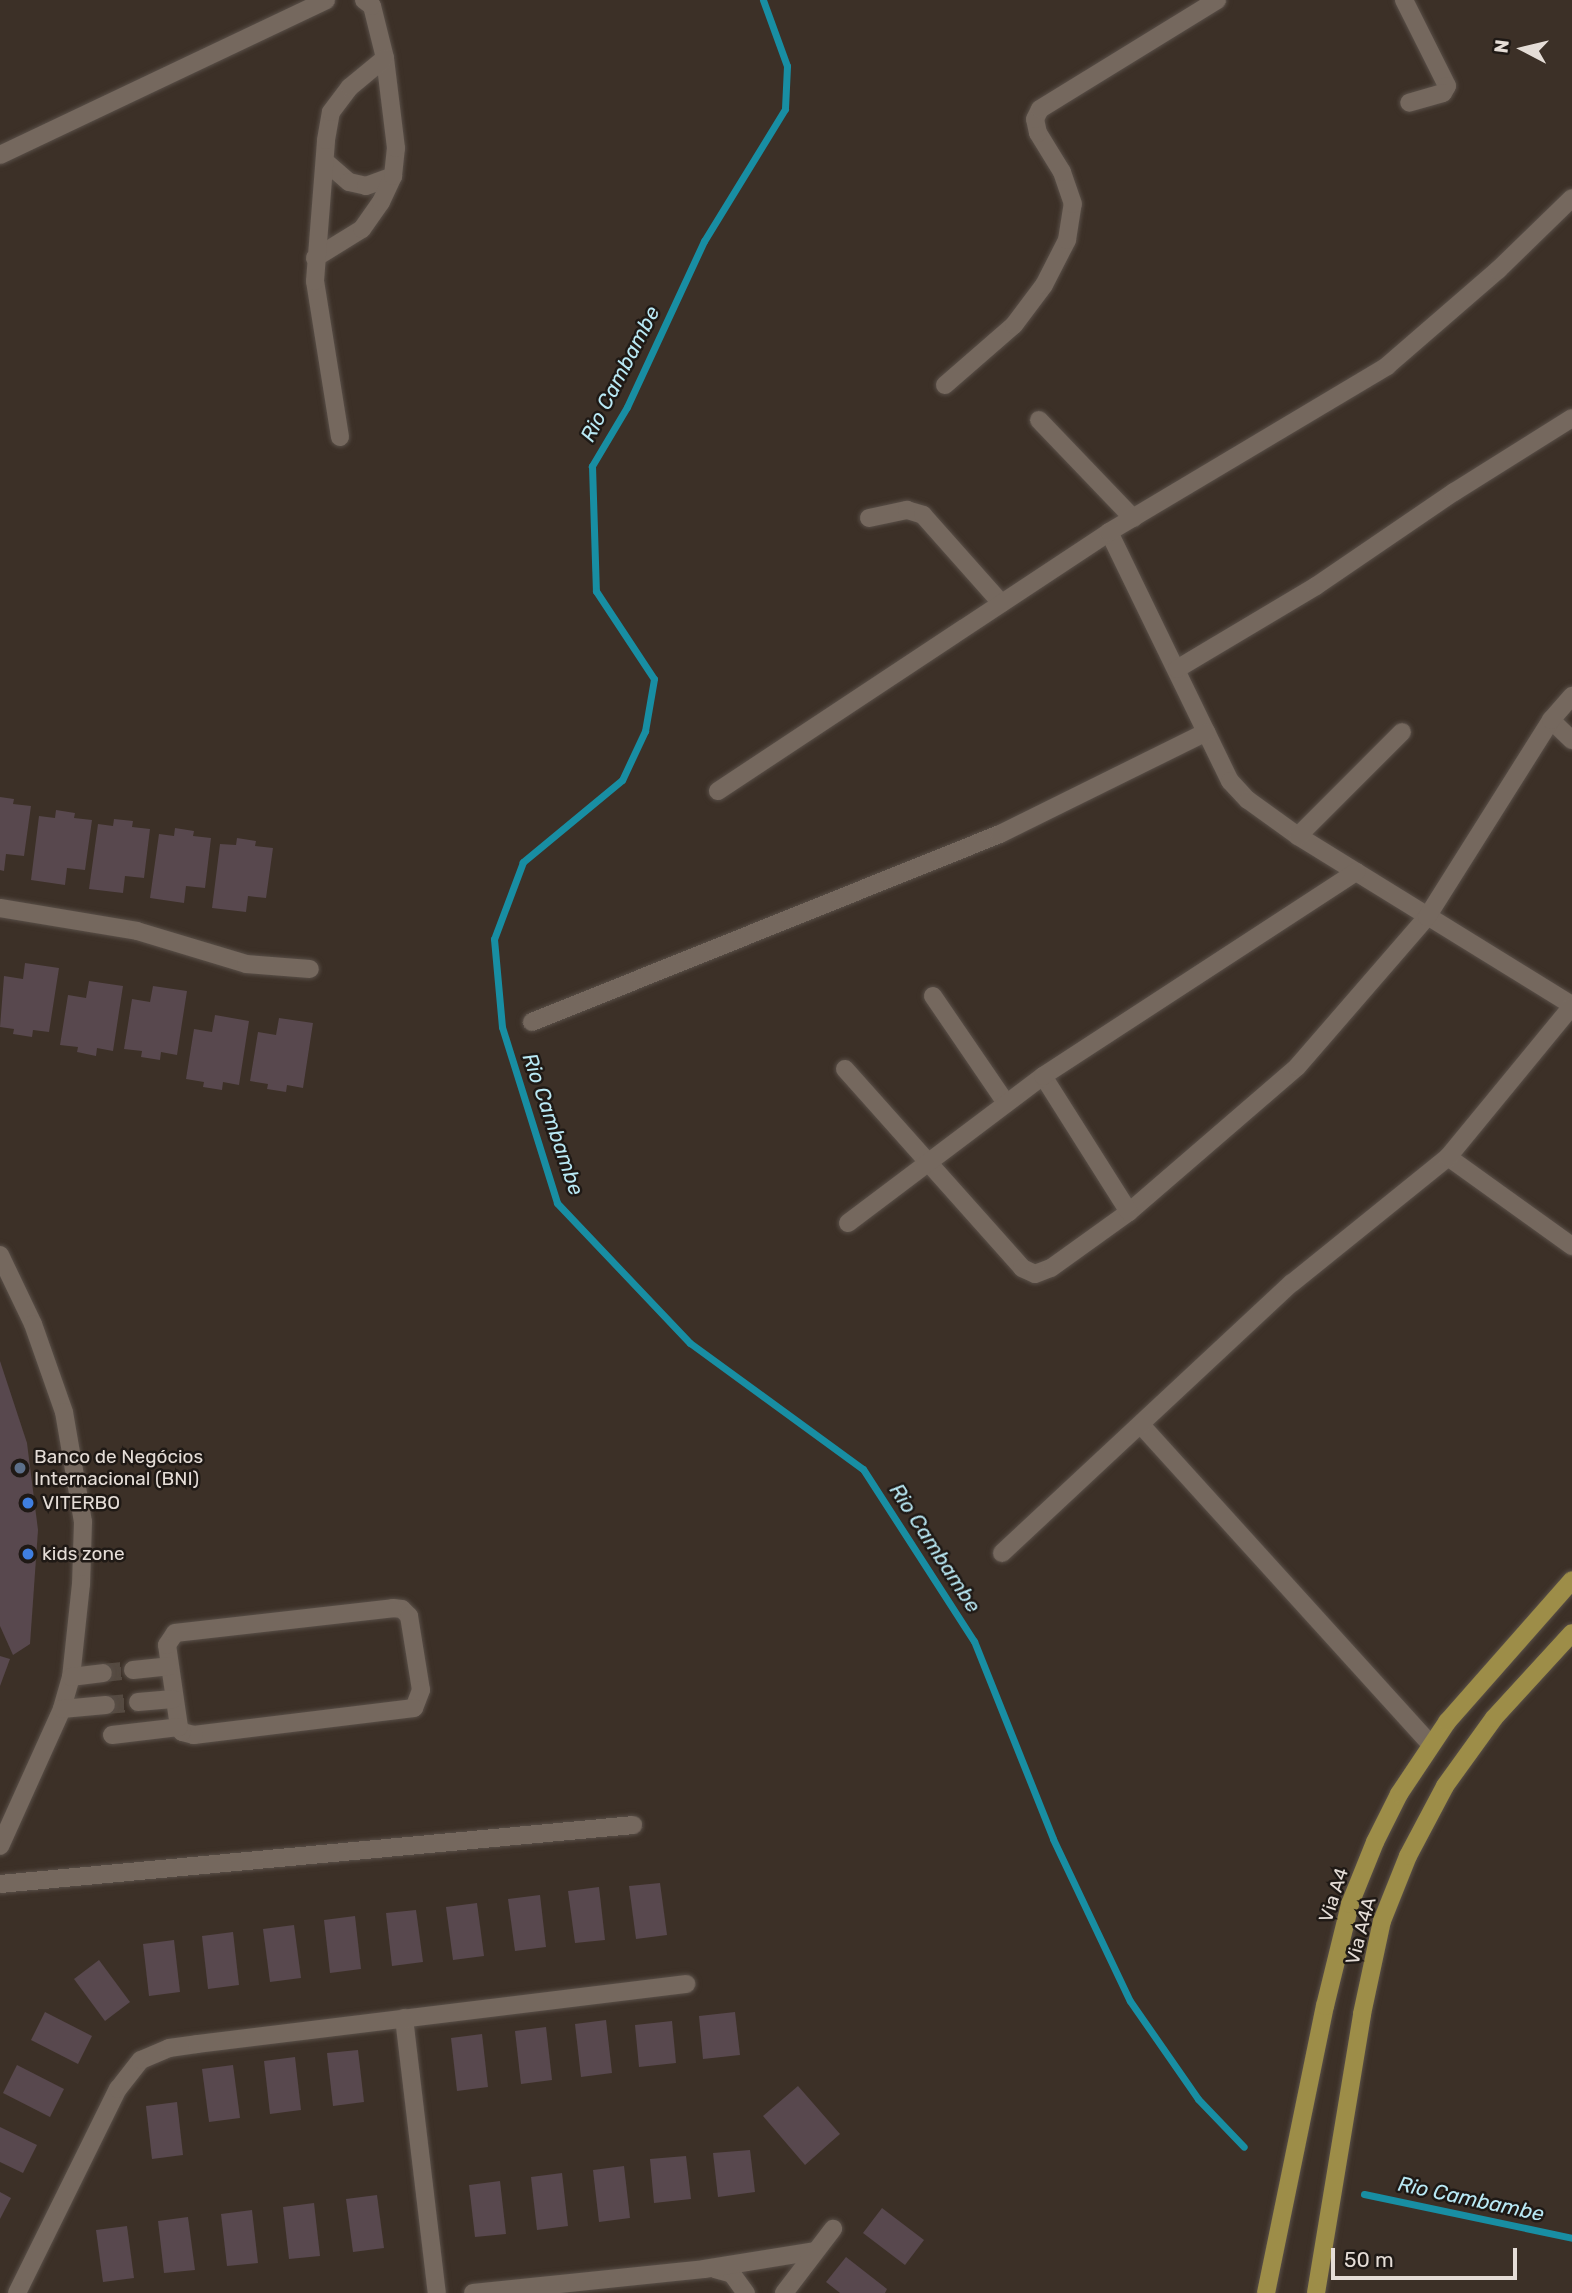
<!DOCTYPE html>
<meta charset="utf-8">
<style>
body{margin:0}
#map{position:relative;width:1572px;height:2293px;overflow:hidden;background:#3c3027;font-family:Rubik,sans-serif}
div>[style]{position:absolute}
[style*='--x']{left:calc(var(--x)*1px);top:calc(var(--y)*1px);width:calc(var(--w)*1px);rotate:calc(var(--a)*1deg)}
.stream>*{height:7px;margin:-3.5px;padding:0 3.5px;transform-origin:3.5px;border-radius:3.5px;background:#188ea3}
.building>*{inset:0;background:#58484e}
.minor-tunnel>*{height:18px;margin-top:-9px;transform-origin:0;background:repeating-linear-gradient(90deg,#554a41 0 18px,transparent 0 27px)}
.roads{filter:drop-shadow(0 0 2px #594f48) drop-shadow(0 0 2px #594f48)}
.minor>*{height:18px;margin:-9px;padding:0 9px;transform-origin:9px;border-radius:9px;background:#75685e}
.major>*{height:18px;margin:-9px;padding:0 9px;transform-origin:9px;border-radius:9px;background:#9d8d48}
.dots>*{width:19px;height:19px;translate:-50% -50%;box-sizing:border-box;border:4px solid #1f1915;border-radius:50%}
span{translate:-50% -50%;white-space:nowrap;text-align:center;line-height:1.15;-webkit-text-stroke:5px #1f1915;paint-order:stroke}
.poi-label{font-size:19px;color:#e5ddd7}
.left{translate:0 -50%;text-align:left}
.street-label{font-size:19px;color:#e5ddd7}
.water-label{font-size:21px;color:#b9e9f5;font-style:italic}
.north{position:absolute;left:1488px;top:14px;width:70px;height:70px;-webkit-text-stroke:5px #1f1915;paint-order:stroke;rotate:277deg;font-size:19px;font-weight:700;line-height:28px;text-align:center;color:#e5ddd7}
.north::after{content:'';display:block;margin:auto;width:24px;height:32px;background:#e5ddd7;clip-path:polygon(50% 0,100% 100%,50% 72%,0 100%)}
.scale{position:absolute;left:1331px;top:2248px;width:186px;height:32px;box-sizing:border-box;border:4px solid #e5ddd7;border-top:0;padding-left:9px;font-size:21px;line-height:24px;white-space:nowrap;color:#e5ddd7;-webkit-text-stroke:5px #1f1915;paint-order:stroke}
</style>
<div id="map">
<div class="stream">
<div style="--x:763;--y:0;--w:70;--a:70"></div>
<div style="--x:787;--y:66;--w:43;--a:92.7"></div>
<div style="--x:785;--y:109;--w:155;--a:121.5"></div>
<div style="--x:704;--y:241;--w:183;--a:114.9"></div>
<div style="--x:627;--y:407;--w:69;--a:120.7"></div>
<div style="--x:592;--y:466;--w:125;--a:88.2"></div>
<div style="--x:596;--y:591;--w:105;--a:56.6"></div>
<div style="--x:654;--y:679;--w:53;--a:99.8"></div>
<div style="--x:645;--y:731;--w:54;--a:115.1"></div>
<div style="--x:622;--y:780;--w:129;--a:140.4"></div>
<div style="--x:523;--y:862;--w:82;--a:110.6"></div>
<div style="--x:494;--y:939;--w:88;--a:84.8"></div>
<div style="--x:502;--y:1027;--w:184;--a:72.6"></div>
<div style="--x:557;--y:1203;--w:193;--a:46.5"></div>
<div style="--x:690;--y:1343;--w:214;--a:36.1"></div>
<div style="--x:863;--y:1469;--w:205;--a:57.2"></div>
<div style="--x:974;--y:1641;--w:213;--a:68.2"></div>
<div style="--x:1053;--y:1839;--w:179;--a:64.6"></div>
<div style="--x:1130;--y:2001;--w:119;--a:55.2"></div>
<div style="--x:1198;--y:2099;--w:66;--a:46.2"></div>
<div style="--x:1364;--y:2194;--w:213;--a:11.9"></div>
</div>
<div class="building">
<div style="clip-path:polygon(0 797px,14px 799px,13px 804px,31px 806px,24px 856px,6px 854px,4px 871px,0 870px)"></div>
<div style="clip-path:polygon(56px 810px,75px 813px,74px 818px,92px 820px,85px 870px,67px 868px,65px 885px,31px 880px,39px 816px,55px 818px)"></div>
<div style="clip-path:polygon(114px 819px,133px 821px,132px 827px,150px 829px,144px 878px,125px 876px,123px 893px,89px 889px,98px 824px,113px 826px)"></div>
<div style="clip-path:polygon(175px 828px,194px 831px,193px 836px,211px 838px,205px 888px,186px 886px,184px 903px,150px 898px,159px 834px,174px 836px)"></div>
<div style="clip-path:polygon(237px 838px,256px 841px,255px 846px,273px 848px,266px 898px,248px 896px,246px 912px,212px 908px,220px 844px,236px 845px)"></div>
<div style="clip-path:polygon(25px 963px,59px 968px,49px 1032px,33px 1030px,32px 1037px,13px 1034px,14px 1029px,0 1027px,4px 976px,23px 979px)"></div>
<div style="clip-path:polygon(89px 981px,123px 986px,113px 1051px,97px 1048px,96px 1056px,77px 1052px,78px 1047px,60px 1045px,68px 995px,86px 998px)"></div>
<div style="clip-path:polygon(153px 986px,187px 991px,177px 1055px,161px 1052px,160px 1060px,141px 1057px,142px 1051px,124px 1049px,132px 999px,150px 1002px)"></div>
<div style="clip-path:polygon(215px 1015px,249px 1021px,239px 1085px,223px 1082px,222px 1090px,203px 1087px,204px 1082px,186px 1079px,194px 1029px,212px 1032px)"></div>
<div style="clip-path:polygon(279px 1018px,313px 1023px,303px 1088px,287px 1085px,286px 1092px,267px 1089px,268px 1084px,250px 1081px,258px 1032px,276px 1035px)"></div>
<div style="clip-path:polygon(0 1361px,27px 1443px,38px 1530px,30px 1644px,13px 1655px,0 1626px)"></div>
<div style="clip-path:polygon(0 1656px,10px 1659px,0 1686px)"></div>
<div style="clip-path:polygon(660px 1883px,667px 1935px,636px 1939px,629px 1886px)"></div>
<div style="clip-path:polygon(599px 1887px,605px 1940px,575px 1943px,568px 1891px)"></div>
<div style="clip-path:polygon(540px 1895px,546px 1947px,515px 1951px,508px 1899px)"></div>
<div style="clip-path:polygon(477px 1903px,484px 1956px,453px 1960px,446px 1907px)"></div>
<div style="clip-path:polygon(416px 1910px,423px 1962px,392px 1966px,386px 1913px)"></div>
<div style="clip-path:polygon(355px 1916px,361px 1969px,330px 1973px,324px 1920px)"></div>
<div style="clip-path:polygon(294px 1925px,301px 1978px,270px 1982px,263px 1929px)"></div>
<div style="clip-path:polygon(233px 1932px,239px 1985px,208px 1989px,202px 1936px)"></div>
<div style="clip-path:polygon(174px 1940px,180px 1992px,149px 1996px,143px 1944px)"></div>
<div style="clip-path:polygon(99px 1960px,130px 2002px,105px 2021px,74px 1979px)"></div>
<div style="clip-path:polygon(45px 2012px,92px 2036px,78px 2064px,31px 2040px)"></div>
<div style="clip-path:polygon(735px 2012px,740px 2055px,703px 2059px,699px 2016px)"></div>
<div style="clip-path:polygon(606px 2020px,612px 2073px,581px 2077px,575px 2024px)"></div>
<div style="clip-path:polygon(672px 2021px,676px 2063px,639px 2067px,635px 2025px)"></div>
<div style="clip-path:polygon(546px 2027px,552px 2080px,521px 2084px,515px 2031px)"></div>
<div style="clip-path:polygon(482px 2034px,488px 2087px,457px 2091px,451px 2038px)"></div>
<div style="clip-path:polygon(358px 2050px,364px 2102px,333px 2106px,327px 2053px)"></div>
<div style="clip-path:polygon(295px 2057px,301px 2110px,270px 2114px,264px 2061px)"></div>
<div style="clip-path:polygon(17px 2065px,64px 2089px,50px 2117px,3px 2093px)"></div>
<div style="clip-path:polygon(233px 2065px,240px 2118px,209px 2122px,202px 2069px)"></div>
<div style="clip-path:polygon(798px 2086px,840px 2134px,805px 2165px,763px 2116px)"></div>
<div style="clip-path:polygon(177px 2102px,183px 2155px,152px 2159px,146px 2106px)"></div>
<div style="clip-path:polygon(0 2127px,37px 2145px,23px 2173px,0 2162px)"></div>
<div style="clip-path:polygon(750px 2150px,755px 2192px,718px 2197px,713px 2153px)"></div>
<div style="clip-path:polygon(686px 2156px,691px 2199px,654px 2203px,650px 2159px)"></div>
<div style="clip-path:polygon(624px 2166px,630px 2218px,599px 2222px,593px 2170px)"></div>
<div style="clip-path:polygon(562px 2173px,568px 2226px,537px 2230px,531px 2177px)"></div>
<div style="clip-path:polygon(500px 2181px,506px 2234px,475px 2237px,469px 2185px)"></div>
<div style="clip-path:polygon(0 2192px,11px 2198px,0 2219px)"></div>
<div style="clip-path:polygon(377px 2195px,384px 2248px,353px 2252px,346px 2199px)"></div>
<div style="clip-path:polygon(314px 2203px,320px 2256px,289px 2259px,283px 2207px)"></div>
<div style="clip-path:polygon(882px 2208px,924px 2240px,905px 2265px,863px 2233px)"></div>
<div style="clip-path:polygon(252px 2210px,258px 2263px,227px 2266px,221px 2214px)"></div>
<div style="clip-path:polygon(188px 2217px,195px 2270px,164px 2273px,158px 2221px)"></div>
<div style="clip-path:polygon(127px 2226px,134px 2278px,103px 2282px,96px 2230px)"></div>
<div style="clip-path:polygon(846px 2257px,887px 2289px,885px 2293px,840px 2293px,826px 2282px)"></div>
</div>
<div class="minor-tunnel">
<div style="--x:103;--y:1673;--w:30;--a:-6"></div>
<div style="--x:106;--y:1705;--w:32;--a:-5"></div>
</div>
<div class="roads">
<div class="minor">
<div style="--x:1404;--y:0;--w:96;--a:63.4"></div>
<div style="--x:1447;--y:86;--w:8;--a:120"></div>
<div style="--x:1443;--y:93;--w:35;--a:164"></div>
<div style="--x:0;--y:155;--w:361;--a:-25.4"></div>
<div style="--x:327;--y:163;--w:29;--a:41"></div>
<div style="--x:349;--y:182;--w:17;--a:13"></div>
<div style="--x:366;--y:186;--w:29;--a:-20"></div>
<div style="--x:315;--y:258;--w:55;--a:-31.7"></div>
<div style="--x:362;--y:229;--w:33;--a:-55"></div>
<div style="--x:381;--y:202;--w:29;--a:-65"></div>
<div style="--x:393;--y:176;--w:28;--a:-84"></div>
<div style="--x:396;--y:148;--w:91;--a:-97"></div>
<div style="--x:385;--y:58;--w:54;--a:-104"></div>
<div style="--x:372;--y:6;--w:10;--a:-143"></div>
<div style="--x:945;--y:385;--w:91;--a:-41"></div>
<div style="--x:1014;--y:325;--w:50;--a:-53.1"></div>
<div style="--x:1044;--y:285;--w:51;--a:-62.9"></div>
<div style="--x:1067;--y:240;--w:36;--a:-81"></div>
<div style="--x:1073;--y:204;--w:34;--a:-109"></div>
<div style="--x:1062;--y:172;--w:46;--a:-121.6"></div>
<div style="--x:1038;--y:133;--w:14;--a:-102"></div>
<div style="--x:1035;--y:119;--w:11;--a:-63"></div>
<div style="--x:1040;--y:109;--w:208;--a:-31.6"></div>
<div style="--x:1039;--y:420;--w:136;--a:46.2"></div>
<div style="--x:340;--y:437;--w:158;--a:-99.1"></div>
<div style="--x:315;--y:281;--w:141;--a:-85.5"></div>
<div style="--x:326;--y:140;--w:28;--a:-80"></div>
<div style="--x:331;--y:112;--w:31;--a:-53"></div>
<div style="--x:350;--y:87;--w:45;--a:-39.6"></div>
<div style="--x:869;--y:518;--w:39;--a:-12"></div>
<div style="--x:907;--y:510;--w:17;--a:17"></div>
<div style="--x:923;--y:515;--w:118;--a:48.4"></div>
<div style="--x:1109;--y:532;--w:277;--a:64.1"></div>
<div style="--x:1230;--y:781;--w:26;--a:47"></div>
<div style="--x:1248;--y:800;--w:62;--a:35.8"></div>
<div style="--x:1298;--y:836;--w:322;--a:31.7"></div>
<div style="--x:1177;--y:669;--w:162;--a:-30.8"></div>
<div style="--x:1316;--y:586;--w:167;--a:-34.3"></div>
<div style="--x:1454;--y:492;--w:139;--a:-32.1"></div>
<div style="--x:1551;--y:720;--w:29;--a:44"></div>
<div style="--x:718;--y:791;--w:469;--a:-33.5"></div>
<div style="--x:1109;--y:532;--w:324;--a:-30.8"></div>
<div style="--x:1387;--y:366;--w:147;--a:-40.9"></div>
<div style="--x:1498;--y:270;--w:103;--a:-44.2"></div>
<div style="--x:1298;--y:836;--w:147;--a:-45"></div>
<div style="--x:0;--y:908;--w:139;--a:9.5"></div>
<div style="--x:137;--y:931;--w:114;--a:16.8"></div>
<div style="--x:246;--y:964;--w:64;--a:4.5"></div>
<div style="--x:933;--y:996;--w:130;--a:55.7"></div>
<div style="--x:532;--y:1022;--w:504;--a:-21.89"></div>
<div style="--x:1000;--y:834;--w:230;--a:-26.3"></div>
<div style="--x:845;--y:1069;--w:266;--a:48.3"></div>
<div style="--x:1022;--y:1268;--w:14;--a:25"></div>
<div style="--x:1035;--y:1274;--w:17;--a:-21"></div>
<div style="--x:1051;--y:1268;--w:96;--a:-35.7"></div>
<div style="--x:1129;--y:1212;--w:222;--a:-40.8"></div>
<div style="--x:1297;--y:1067;--w:198;--a:-49.1"></div>
<div style="--x:1427;--y:917;--w:233;--a:-57.8"></div>
<div style="--x:1551;--y:720;--w:32;--a:-49"></div>
<div style="--x:1043;--y:1076;--w:161;--a:57.7"></div>
<div style="--x:1448;--y:1157;--w:153;--a:35.7"></div>
<div style="--x:848;--y:1223;--w:244;--a:-37"></div>
<div style="--x:1043;--y:1076;--w:374;--a:-33.1"></div>
<div style="--x:0;--y:1255;--w:76;--a:64.4"></div>
<div style="--x:33;--y:1324;--w:93;--a:70.6"></div>
<div style="--x:64;--y:1412;--w:112;--a:80.2"></div>
<div style="--x:83;--y:1522;--w:62;--a:91.8"></div>
<div style="--x:81;--y:1584;--w:94;--a:96.1"></div>
<div style="--x:71;--y:1677;--w:33;--a:106"></div>
<div style="--x:62;--y:1709;--w:150;--a:114.3"></div>
<div style="--x:1142;--y:1426;--w:430;--a:47.8"></div>
<div style="--x:1002;--y:1553;--w:396;--a:-43"></div>
<div style="--x:1292;--y:1283;--w:201;--a:-38.9"></div>
<div style="--x:1448;--y:1157;--w:195;--a:-50.6"></div>
<div style="--x:393;--y:1608;--w:9;--a:6"></div>
<div style="--x:402;--y:1609;--w:10;--a:45"></div>
<div style="--x:409;--y:1616;--w:75;--a:80.8"></div>
<div style="--x:421;--y:1690;--w:19;--a:111"></div>
<div style="--x:414;--y:1708;--w:222;--a:173"></div>
<div style="--x:194;--y:1735;--w:12;--a:-166"></div>
<div style="--x:182;--y:1732;--w:6;--a:-121"></div>
<div style="--x:179;--y:1727;--w:83;--a:-98.3"></div>
<div style="--x:167;--y:1645;--w:14;--a:-56"></div>
<div style="--x:175;--y:1633;--w:219;--a:-6.5"></div>
<div style="--x:133;--y:1670;--w:36;--a:-6"></div>
<div style="--x:71;--y:1677;--w:32;--a:-7"></div>
<div style="--x:138;--y:1702;--w:35;--a:-5"></div>
<div style="--x:62;--y:1709;--w:44;--a:-5.2"></div>
<div style="--x:112;--y:1735;--w:67;--a:-6.8"></div>
<div style="--x:0;--y:1884;--w:636;--a:-5.32"></div>
<div style="--x:404;--y:2018;--w:277;--a:83.2"></div>
<div style="--x:715;--y:2269;--w:18;--a:16"></div>
<div style="--x:732;--y:2274;--w:24;--a:54"></div>
<div style="--x:17;--y:2293;--w:228;--a:-63.7"></div>
<div style="--x:118;--y:2089;--w:37;--a:-52"></div>
<div style="--x:141;--y:2060;--w:30;--a:-23"></div>
<div style="--x:169;--y:2048;--w:28;--a:-8"></div>
<div style="--x:197;--y:2044;--w:493;--a:-7"></div>
<div style="--x:473;--y:2293;--w:232;--a:-5.9"></div>
<div style="--x:704;--y:2269;--w:112;--a:-9.2"></div>
<div style="--x:784;--y:2293;--w:81;--a:-52.6"></div>
</div>
<div class="major">
<div style="--x:1266;--y:2293;--w:293;--a:-78.4"></div>
<div style="--x:1325;--y:2006;--w:105;--a:-76.2"></div>
<div style="--x:1350;--y:1904;--w:67;--a:-68"></div>
<div style="--x:1375;--y:1842;--w:54;--a:-63.4"></div>
<div style="--x:1399;--y:1794;--w:87;--a:-56.3"></div>
<div style="--x:1447;--y:1722;--w:189;--a:-48.6"></div>
<div style="--x:1316;--y:2293;--w:283;--a:-80.6"></div>
<div style="--x:1362;--y:2014;--w:95;--a:-77.9"></div>
<div style="--x:1382;--y:1921;--w:70;--a:-68.2"></div>
<div style="--x:1408;--y:1856;--w:79;--a:-62.1"></div>
<div style="--x:1445;--y:1786;--w:84;--a:-54.2"></div>
<div style="--x:1494;--y:1718;--w:115;--a:-47.5"></div>
</div>
</div>
<div class="dots">
<div style="left:20px;top:1468px;background:#5c6f8a"></div>
<div style="left:28px;top:1503px;background:#3f7fe0"></div>
<div style="left:28px;top:1554px;background:#3f7fe0"></div>
</div>
<div class="poi-label">
<span class="left" style="left:34px;top:1468px">Banco de Negócios<br>Internacional (BNI)</span>
<span class="left" style="left:42px;top:1503px">VITERBO</span>
<span class="left" style="left:42px;top:1554px">kids zone</span>
</div>
<div class="street-label">
<span style="left:1334px;top:1895px;rotate:-72deg">Via A4</span>
<span style="left:1361px;top:1931px;rotate:-75deg">Via A4A</span>
</div>
<div class="water-label">
<span style="left:620px;top:374px;rotate:-63deg">Rio Cambambe</span>
<span style="left:553px;top:1124px;rotate:71deg">Rio Cambambe</span>
<span style="left:935px;top:1548px;rotate:57deg">Rio Cambambe</span>
<span style="left:1471px;top:2199px;rotate:12deg">Rio Cambambe</span>
</div>
<div class="north">N</div>
<div class="scale">50 m</div>
</div>
